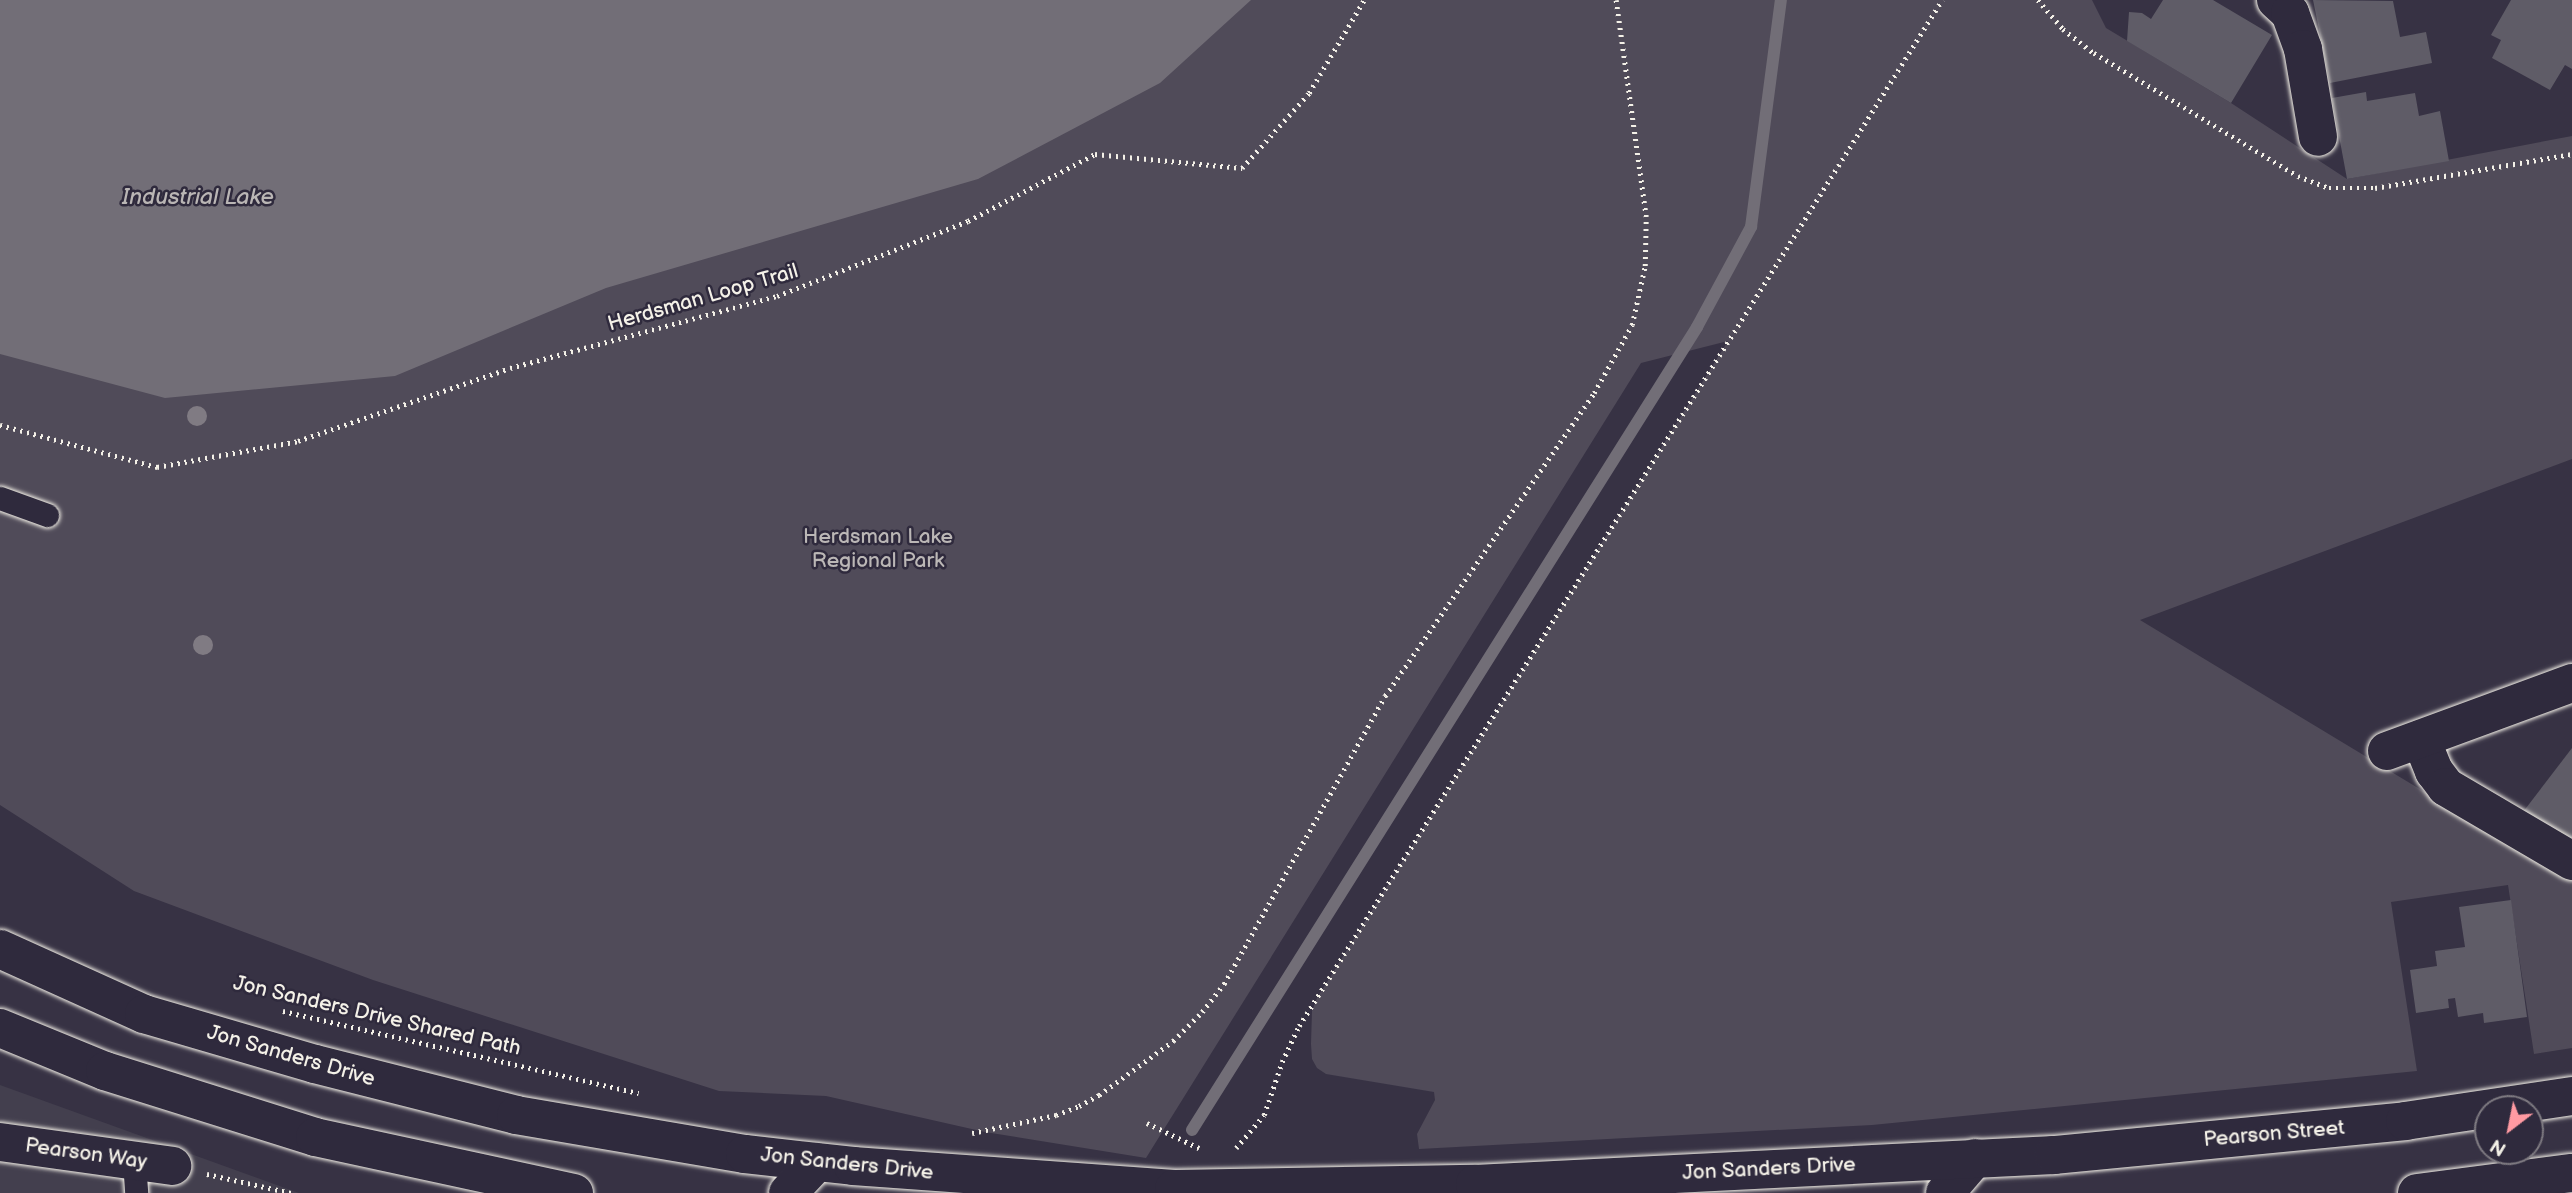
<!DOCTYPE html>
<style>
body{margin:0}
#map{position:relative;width:2572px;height:1193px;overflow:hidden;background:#373244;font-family:"Balsamiq Sans",sans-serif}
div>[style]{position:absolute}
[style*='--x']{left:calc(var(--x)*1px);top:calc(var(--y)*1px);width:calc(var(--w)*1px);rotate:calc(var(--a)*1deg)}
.built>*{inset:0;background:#433f4e}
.green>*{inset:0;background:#504b59}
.water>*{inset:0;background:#726e77}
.stream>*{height:12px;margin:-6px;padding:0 6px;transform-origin:6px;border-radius:6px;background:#726e77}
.building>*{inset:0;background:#5f5c67}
.path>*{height:4.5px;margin-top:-2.25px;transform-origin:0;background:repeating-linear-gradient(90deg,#f4f1e8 0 2px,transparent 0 7px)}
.roads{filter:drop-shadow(0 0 2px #f4f1e8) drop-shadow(0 0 2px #f4f1e8)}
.service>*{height:23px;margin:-11.5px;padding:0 11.5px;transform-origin:11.5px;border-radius:11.5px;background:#2f2a3d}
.minor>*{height:38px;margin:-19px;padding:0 19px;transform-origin:19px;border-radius:19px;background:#2f2a3d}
.secondary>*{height:38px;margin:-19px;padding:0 19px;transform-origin:19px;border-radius:19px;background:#2f2a3d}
.primary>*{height:38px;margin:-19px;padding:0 19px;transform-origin:19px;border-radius:19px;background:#2f2a3d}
.trees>*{width:20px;height:20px;margin:-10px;border-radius:50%;background:#807b83}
span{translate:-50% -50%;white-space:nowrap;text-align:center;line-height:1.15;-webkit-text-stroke:5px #2f2a3d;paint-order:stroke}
.street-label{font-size:21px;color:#f4f1e8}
.park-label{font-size:21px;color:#bbb7b6}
.water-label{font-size:23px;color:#bab6b5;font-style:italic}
.north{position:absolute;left:2474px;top:1095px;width:70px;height:70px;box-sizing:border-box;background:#2f2a3d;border:2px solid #7e7a81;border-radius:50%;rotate:212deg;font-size:19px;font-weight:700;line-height:28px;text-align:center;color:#f4f1e8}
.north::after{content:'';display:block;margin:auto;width:24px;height:32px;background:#ff9aa2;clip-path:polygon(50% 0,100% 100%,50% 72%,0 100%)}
</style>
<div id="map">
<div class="built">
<div style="clip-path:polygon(0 1085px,299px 1193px,0 1193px)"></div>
</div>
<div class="green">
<div style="clip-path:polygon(0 0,2092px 0,2106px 28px,2231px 103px,2347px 179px,2572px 136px,2572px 459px,2140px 620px,2572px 881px,2572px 1048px,2534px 1054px,2508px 885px,2391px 902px,2417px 1071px,1872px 1125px,1419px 1149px,1417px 1134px,1435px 1100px,1434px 1092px,1326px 1074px,1317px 1068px,1312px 1059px,1311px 1044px,1312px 1011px,1317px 998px,1728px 341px,1641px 363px,1146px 1158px,985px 1132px,826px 1096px,719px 1091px,373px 980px,134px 891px,0 805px)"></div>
</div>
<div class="water">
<div style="clip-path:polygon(0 0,1251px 0,1160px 83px,978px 179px,606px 288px,395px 376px,165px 398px,0 354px)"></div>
</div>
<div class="stream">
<div style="--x:1192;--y:1130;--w:949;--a:-57.83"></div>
<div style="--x:1697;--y:327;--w:114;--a:-61.6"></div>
<div style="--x:1751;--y:227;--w:229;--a:-82.5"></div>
</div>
<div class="building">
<div style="clip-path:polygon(2163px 0,2213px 0,2272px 35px,2231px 103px,2127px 41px,2129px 12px,2142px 13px,2151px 19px)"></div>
<div style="clip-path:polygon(2313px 0,2393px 1px,2400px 37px,2426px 32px,2432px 63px,2330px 83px)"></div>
<div style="clip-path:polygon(2511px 0,2572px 0,2572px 69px,2565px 65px,2550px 90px,2492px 58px,2501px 40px,2491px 35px)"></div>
<div style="clip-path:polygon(2366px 92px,2367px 101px,2415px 93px,2419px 116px,2440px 111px,2449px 161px,2347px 179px,2332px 98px)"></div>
<div style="clip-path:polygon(2572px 748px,2572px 850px,2523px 812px)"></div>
<div style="clip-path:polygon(2511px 900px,2527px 1017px,2484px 1023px,2483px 1013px,2458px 1017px,2455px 998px,2448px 999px,2449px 1008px,2416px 1013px,2410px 970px,2437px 966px,2435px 951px,2465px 947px,2459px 907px)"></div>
</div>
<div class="path">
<div style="--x:2038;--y:0;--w:38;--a:49"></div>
<div style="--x:2063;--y:29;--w:39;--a:38"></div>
<div style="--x:2094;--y:53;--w:238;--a:31.1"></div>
<div style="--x:2298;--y:176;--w:33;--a:21"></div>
<div style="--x:2329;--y:188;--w:46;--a:0"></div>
<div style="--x:2375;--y:188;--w:200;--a:-9.8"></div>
<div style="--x:0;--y:425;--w:163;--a:15"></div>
<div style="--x:157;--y:467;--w:143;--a:-10.4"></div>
<div style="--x:298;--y:441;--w:224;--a:-19"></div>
<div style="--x:510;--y:368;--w:277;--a:-15.1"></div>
<div style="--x:777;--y:296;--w:205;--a:-21.4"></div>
<div style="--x:968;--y:221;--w:144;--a:-27.8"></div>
<div style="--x:1095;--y:154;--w:148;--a:5.4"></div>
<div style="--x:1242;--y:168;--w:101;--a:-48.2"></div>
<div style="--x:1309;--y:93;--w:108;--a:-59.4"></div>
<div style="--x:283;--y:1011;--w:365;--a:13"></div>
<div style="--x:1147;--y:1123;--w:58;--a:25.7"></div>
<div style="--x:972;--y:1133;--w:86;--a:-12.1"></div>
<div style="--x:1056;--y:1115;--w:25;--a:-21"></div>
<div style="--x:1079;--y:1106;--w:23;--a:-29"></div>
<div style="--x:1099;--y:1095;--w:92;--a:-36.1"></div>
<div style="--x:1173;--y:1041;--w:41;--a:-45"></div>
<div style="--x:1202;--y:1012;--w:36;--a:-52"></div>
<div style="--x:1224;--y:984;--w:330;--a:-60.8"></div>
<div style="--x:1385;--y:696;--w:368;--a:-55.4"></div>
<div style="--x:1594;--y:393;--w:78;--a:-60.8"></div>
<div style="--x:1632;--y:325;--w:60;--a:-77.6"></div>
<div style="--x:1645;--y:266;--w:49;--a:-88.8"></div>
<div style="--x:1646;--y:217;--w:219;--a:-97.9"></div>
<div style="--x:1236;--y:1148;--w:43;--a:-49.7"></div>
<div style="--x:1264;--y:1115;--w:56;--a:-71.2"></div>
<div style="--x:1282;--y:1062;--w:40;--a:-65"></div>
<div style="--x:1299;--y:1026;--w:1211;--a:-57.92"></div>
<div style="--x:207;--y:1174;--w:86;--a:12.7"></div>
</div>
<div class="roads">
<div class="service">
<div style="--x:0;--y:498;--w:50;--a:19.9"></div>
<div style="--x:134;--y:1161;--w:32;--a:86"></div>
</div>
<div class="minor">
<div style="--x:2276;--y:0;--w:19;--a:43"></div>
<div style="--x:2290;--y:13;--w:38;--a:70"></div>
<div style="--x:2303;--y:49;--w:89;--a:80.3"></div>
<div style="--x:2421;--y:739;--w:35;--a:68"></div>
<div style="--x:2434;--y:771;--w:20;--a:53"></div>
<div style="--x:2446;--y:787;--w:146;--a:30.4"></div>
<div style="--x:2387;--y:751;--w:197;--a:-20.2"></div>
<div style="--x:0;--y:1142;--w:174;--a:7.9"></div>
</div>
<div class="secondary">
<div style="--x:1945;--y:1193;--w:46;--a:-49.4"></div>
</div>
<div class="primary">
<div style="--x:0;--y:949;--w:158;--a:24.3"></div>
<div style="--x:144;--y:1014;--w:178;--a:16.3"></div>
<div style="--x:315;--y:1064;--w:207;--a:14.2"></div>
<div style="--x:516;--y:1115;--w:232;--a:9.7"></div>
<div style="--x:745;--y:1154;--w:109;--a:6.3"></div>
<div style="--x:853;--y:1166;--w:322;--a:4.1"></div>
<div style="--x:1174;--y:1189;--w:301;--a:-1"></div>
<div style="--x:1475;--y:1184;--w:580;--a:-2.87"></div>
<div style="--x:2054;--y:1155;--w:353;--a:-5.5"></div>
<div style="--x:2405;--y:1121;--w:169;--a:-8.5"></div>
<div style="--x:0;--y:1028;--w:113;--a:22.3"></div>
<div style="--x:105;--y:1071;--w:220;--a:17.4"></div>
<div style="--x:315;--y:1137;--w:265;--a:12.2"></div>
<div style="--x:788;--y:1193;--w:42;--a:-46.9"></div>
<div style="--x:2417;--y:1193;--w:156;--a:-7.4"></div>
</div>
</div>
<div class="trees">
<div style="left:197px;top:416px"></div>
<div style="left:203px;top:645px"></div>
</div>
<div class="street-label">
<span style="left:703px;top:298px;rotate:-16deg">Herdsman Loop Trail</span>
<span style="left:377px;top:1016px;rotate:13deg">Jon Sanders Drive Shared Path</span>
<span style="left:291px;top:1056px;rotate:16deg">Jon Sanders Drive</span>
<span style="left:2274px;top:1134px;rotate:-5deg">Pearson Street</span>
<span style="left:86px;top:1154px;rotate:8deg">Pearson Way</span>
<span style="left:847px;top:1164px;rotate:6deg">Jon Sanders Drive</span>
<span style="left:1769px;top:1169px;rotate:-3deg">Jon Sanders Drive</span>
</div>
<div class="park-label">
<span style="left:878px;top:549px">Herdsman Lake<br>Regional Park</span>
</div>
<div class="water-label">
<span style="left:198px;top:197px">Industrial Lake</span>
</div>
<div class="north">N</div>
</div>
